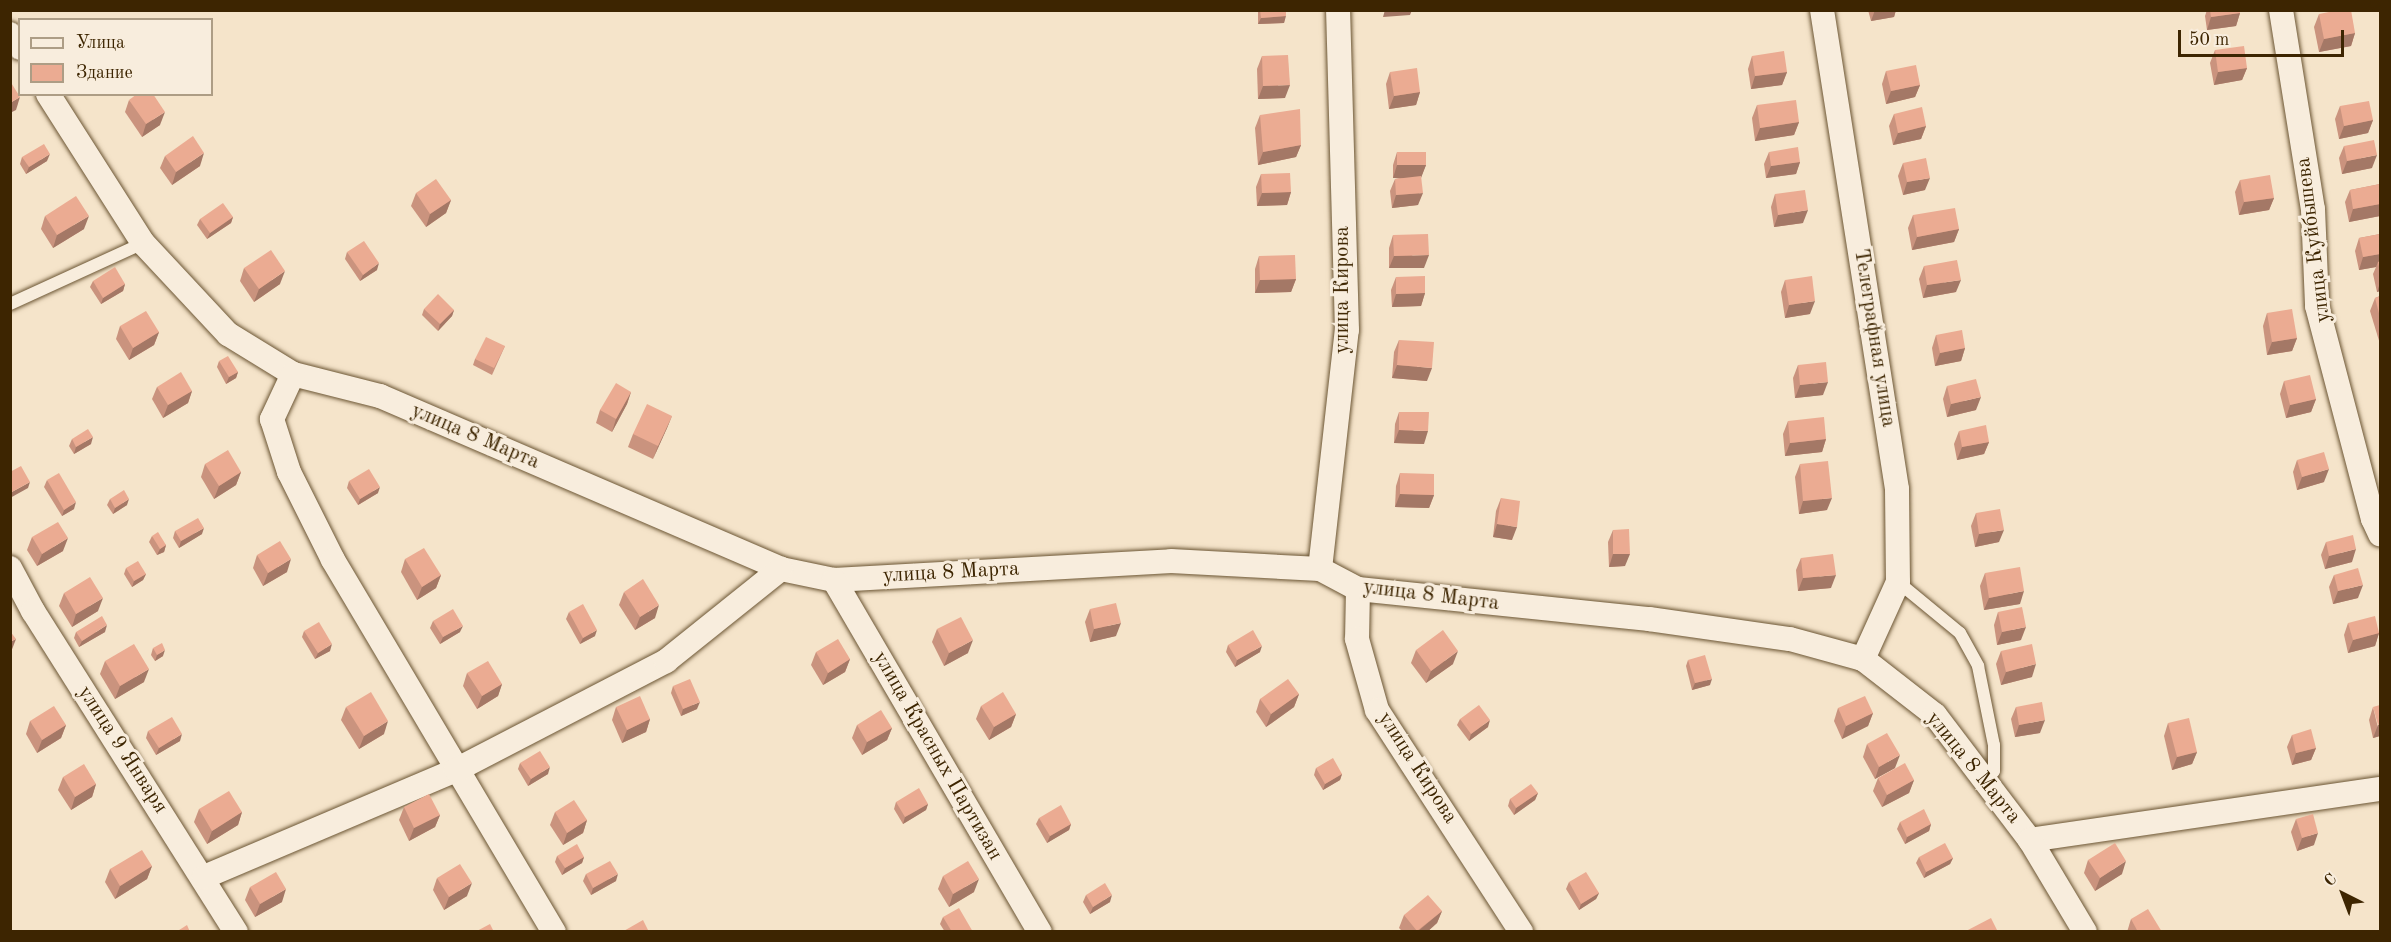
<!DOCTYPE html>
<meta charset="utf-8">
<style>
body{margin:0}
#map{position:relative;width:2391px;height:942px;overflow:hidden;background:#f5e4ca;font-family:"Old Standard TT",serif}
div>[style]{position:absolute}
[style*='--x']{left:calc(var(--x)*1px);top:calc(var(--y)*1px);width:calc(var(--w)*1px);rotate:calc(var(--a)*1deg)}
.roads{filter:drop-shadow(0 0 2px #6b5533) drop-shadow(0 0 2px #6b5533)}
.service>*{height:12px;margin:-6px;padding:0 6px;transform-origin:6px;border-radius:6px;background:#f8eddd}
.minor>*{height:24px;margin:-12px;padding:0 12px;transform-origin:12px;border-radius:12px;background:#f8eddd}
.wall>*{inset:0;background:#ca937e}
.shaded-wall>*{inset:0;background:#a47866}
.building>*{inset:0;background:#ebab92}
span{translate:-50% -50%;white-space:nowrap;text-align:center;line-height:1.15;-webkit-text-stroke:6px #f8eddd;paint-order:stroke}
.street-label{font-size:21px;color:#3d2501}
.frame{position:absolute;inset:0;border:12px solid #3d2501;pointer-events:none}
.legend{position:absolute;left:18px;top:18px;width:195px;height:78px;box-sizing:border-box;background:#f8eddd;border:2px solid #ad9d85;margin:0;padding:8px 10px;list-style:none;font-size:18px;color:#3d2501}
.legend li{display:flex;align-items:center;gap:12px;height:30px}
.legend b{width:30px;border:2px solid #ad9d85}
.north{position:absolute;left:2313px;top:864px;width:60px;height:60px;-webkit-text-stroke:4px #f8eddd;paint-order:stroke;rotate:318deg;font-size:16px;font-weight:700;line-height:24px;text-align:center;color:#3d2501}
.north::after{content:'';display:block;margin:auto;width:21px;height:27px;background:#3d2501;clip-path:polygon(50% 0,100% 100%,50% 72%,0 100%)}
.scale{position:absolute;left:2178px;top:30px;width:166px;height:27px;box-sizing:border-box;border:3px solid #3d2501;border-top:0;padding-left:8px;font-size:18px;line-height:21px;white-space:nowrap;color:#3d2501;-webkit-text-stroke:4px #f8eddd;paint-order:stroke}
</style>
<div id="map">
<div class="roads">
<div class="service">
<div style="--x:10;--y:304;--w:146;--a:-24.6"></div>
<div style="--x:1898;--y:582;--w:80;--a:39.4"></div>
<div style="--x:1960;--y:633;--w:38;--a:61"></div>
<div style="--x:1978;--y:666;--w:81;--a:78.6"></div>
<div style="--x:1994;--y:745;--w:26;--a:90"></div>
<div style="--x:1994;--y:771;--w:14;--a:126"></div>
</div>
<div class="minor">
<div style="--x:1822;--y:10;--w:485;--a:81.1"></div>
<div style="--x:1897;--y:489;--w:93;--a:89.4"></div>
<div style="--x:1898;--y:582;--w:85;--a:114.4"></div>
<div style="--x:2281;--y:10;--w:202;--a:80.9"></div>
<div style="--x:2313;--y:209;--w:97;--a:87.6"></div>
<div style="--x:2317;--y:306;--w:220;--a:75.3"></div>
<div style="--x:2373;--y:519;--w:17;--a:65"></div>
<div style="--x:10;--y:34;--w:17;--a:54"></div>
<div style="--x:48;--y:94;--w:177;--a:57.5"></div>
<div style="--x:143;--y:243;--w:125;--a:47"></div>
<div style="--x:228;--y:334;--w:76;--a:31.6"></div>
<div style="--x:293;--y:374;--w:90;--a:14.2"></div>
<div style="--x:380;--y:396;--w:437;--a:23.3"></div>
<div style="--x:781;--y:569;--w:54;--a:11.7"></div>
<div style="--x:834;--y:580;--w:338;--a:-3.2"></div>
<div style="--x:1171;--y:561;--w:149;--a:3.1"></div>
<div style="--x:1320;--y:569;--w:43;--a:27.8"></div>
<div style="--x:1358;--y:589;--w:293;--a:5.9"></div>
<div style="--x:1649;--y:619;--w:142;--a:8.1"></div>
<div style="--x:1790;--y:639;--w:76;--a:15.3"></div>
<div style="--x:1863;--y:659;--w:91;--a:37.9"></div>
<div style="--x:1935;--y:715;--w:157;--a:52.8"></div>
<div style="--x:2030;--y:840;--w:354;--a:-8.3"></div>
<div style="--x:293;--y:374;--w:50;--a:115"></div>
<div style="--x:272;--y:419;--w:56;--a:72.2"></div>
<div style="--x:289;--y:472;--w:98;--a:63.4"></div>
<div style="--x:333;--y:560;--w:433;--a:59.3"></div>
<div style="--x:10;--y:568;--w:49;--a:61.9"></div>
<div style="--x:33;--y:611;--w:380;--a:57.7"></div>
<div style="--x:1320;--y:569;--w:241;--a:-83.6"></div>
<div style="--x:1347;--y:330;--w:320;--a:-91.6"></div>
<div style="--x:834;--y:580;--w:408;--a:59.7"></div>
<div style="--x:1358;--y:589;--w:50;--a:91.1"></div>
<div style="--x:1357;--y:639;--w:74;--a:74.3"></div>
<div style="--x:1377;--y:710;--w:265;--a:57"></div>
<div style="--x:2030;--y:840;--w:107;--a:59.1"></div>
<div style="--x:204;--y:877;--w:274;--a:-23"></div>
<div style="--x:456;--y:770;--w:237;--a:-27.4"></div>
<div style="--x:666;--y:661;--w:147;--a:-38.7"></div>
</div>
</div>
<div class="wall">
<div style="clip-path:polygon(1258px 10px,1286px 10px,1284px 23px,1258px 24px)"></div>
<div style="clip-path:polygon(1868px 10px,1896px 10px,1894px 17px,1871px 21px)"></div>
<div style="clip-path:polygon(2207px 10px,2240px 10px,2240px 13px,2236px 26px,2207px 30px,2205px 16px)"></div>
<div style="clip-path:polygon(2319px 14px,2355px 33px,2351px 46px,2319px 52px,2314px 27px)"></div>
<div style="clip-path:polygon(2215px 50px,2247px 68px,2242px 80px,2214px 85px,2210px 63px)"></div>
<div style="clip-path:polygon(1262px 56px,1285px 98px,1258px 99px,1257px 69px)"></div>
<div style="clip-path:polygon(1752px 56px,1787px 72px,1782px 85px,1751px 89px,1748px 69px)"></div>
<div style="clip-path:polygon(1886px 71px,1920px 85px,1915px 97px,1886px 104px,1882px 84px)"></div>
<div style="clip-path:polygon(1390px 72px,1420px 92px,1416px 105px,1389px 109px,1386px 84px)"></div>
<div style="clip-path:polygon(129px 100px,160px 125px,142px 137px,125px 112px)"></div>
<div style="clip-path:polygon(1757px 105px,1799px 122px,1794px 135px,1755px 141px,1752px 118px)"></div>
<div style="clip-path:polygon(2340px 106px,2373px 120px,2368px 133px,2339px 139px,2335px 119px)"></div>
<div style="clip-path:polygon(1894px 114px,1926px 126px,1921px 139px,1893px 145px,1889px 126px)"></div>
<div style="clip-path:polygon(1260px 115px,1301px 145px,1296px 157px,1258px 165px,1255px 128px)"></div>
<div style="clip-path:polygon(2344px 146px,2372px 168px,2342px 174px,2339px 158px)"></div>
<div style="clip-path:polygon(1397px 152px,1426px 165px,1421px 177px,1418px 205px,1392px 208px,1390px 191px,1395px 179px,1400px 178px,1393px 178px,1393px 165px)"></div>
<div style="clip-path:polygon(1769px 152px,1800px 162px,1796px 174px,1766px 178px,1764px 164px)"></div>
<div style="clip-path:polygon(165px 156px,200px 166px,172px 185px,160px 168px)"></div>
<div style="clip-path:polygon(22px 157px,47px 161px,26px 174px,20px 164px)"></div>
<div style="clip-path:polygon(1903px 163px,1925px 190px,1903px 195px,1898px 176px)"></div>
<div style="clip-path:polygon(1261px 174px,1291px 192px,1287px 205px,1257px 206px,1256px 187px)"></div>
<div style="clip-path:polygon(2240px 180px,2274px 198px,2269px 210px,2239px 215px,2235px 192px)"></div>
<div style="clip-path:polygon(2380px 184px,2380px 216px,2349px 222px,2345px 202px,2350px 190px)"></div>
<div style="clip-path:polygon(416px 193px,451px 200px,446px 213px,426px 227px,411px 206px)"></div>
<div style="clip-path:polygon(1775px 194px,1803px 223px,1774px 227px,1771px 207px)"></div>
<div style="clip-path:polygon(1913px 215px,1959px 229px,1954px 242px,1912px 250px,1908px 228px)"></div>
<div style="clip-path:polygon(45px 216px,84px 229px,53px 248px,41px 229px)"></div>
<div style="clip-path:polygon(233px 217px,231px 223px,207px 239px,197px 225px,200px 219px)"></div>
<div style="clip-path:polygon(2380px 234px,2380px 291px,2377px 292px,2373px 274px,2376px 267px,2359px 270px,2355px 251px,2359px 238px)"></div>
<div style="clip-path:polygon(1393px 235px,1424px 268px,1389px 268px,1389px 248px)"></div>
<div style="clip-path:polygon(347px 252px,377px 270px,360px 281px,345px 259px)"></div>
<div style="clip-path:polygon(1259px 256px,1296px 279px,1291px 292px,1255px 293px,1255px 269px)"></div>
<div style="clip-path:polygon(1924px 266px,1956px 292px,1923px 298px,1919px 279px)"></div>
<div style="clip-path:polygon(244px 268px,280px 284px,254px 302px,240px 281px)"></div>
<div style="clip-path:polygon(1396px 277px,1425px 293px,1421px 306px,1392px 307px,1391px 290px)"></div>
<div style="clip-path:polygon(1785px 280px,1810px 314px,1785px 318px,1781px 292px)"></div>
<div style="clip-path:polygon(93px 281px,125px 284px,123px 291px,101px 304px,90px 287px)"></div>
<div style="clip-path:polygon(2380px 296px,2380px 344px,2370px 311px,2375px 298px)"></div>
<div style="clip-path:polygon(424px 309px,454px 310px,452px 316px,438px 331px,422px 315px)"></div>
<div style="clip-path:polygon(2267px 313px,2297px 338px,2292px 351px,2267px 355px,2263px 326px)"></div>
<div style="clip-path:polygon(120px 326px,159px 332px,154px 345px,129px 360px,116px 339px)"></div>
<div style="clip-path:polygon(1936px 335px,1965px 348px,1961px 361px,1935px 366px,1932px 348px)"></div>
<div style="clip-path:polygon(1399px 340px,1427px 381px,1392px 378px,1394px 352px)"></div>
<div style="clip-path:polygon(505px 346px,492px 375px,473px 365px,475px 359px)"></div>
<div style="clip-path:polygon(219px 361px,238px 372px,236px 378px,226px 384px,217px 367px)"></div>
<div style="clip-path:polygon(1798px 365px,1823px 395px,1795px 398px,1793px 378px)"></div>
<div style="clip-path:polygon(2284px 381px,2316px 399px,2311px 412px,2286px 418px,2280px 394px)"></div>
<div style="clip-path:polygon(1947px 386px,1976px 410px,1947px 417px,1943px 399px)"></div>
<div style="clip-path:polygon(157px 387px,192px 391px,188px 403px,163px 418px,152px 399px)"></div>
<div style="clip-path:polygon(631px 392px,627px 404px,612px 432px,596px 423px,600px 410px)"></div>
<div style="clip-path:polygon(1399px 412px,1424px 444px,1394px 443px,1395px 424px)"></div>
<div style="clip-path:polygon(672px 416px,667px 428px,653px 459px,628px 447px,633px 434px)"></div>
<div style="clip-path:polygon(1788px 421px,1826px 439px,1822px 452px,1785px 456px,1783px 434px)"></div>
<div style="clip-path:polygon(1959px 431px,1989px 442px,1984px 454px,1957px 460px,1954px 444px)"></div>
<div style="clip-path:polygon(72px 439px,91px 444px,74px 454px,69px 446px)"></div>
<div style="clip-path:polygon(2297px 460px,2324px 482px,2297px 490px,2293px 472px)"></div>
<div style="clip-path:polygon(205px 464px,241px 472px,236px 485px,214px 499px,201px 477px)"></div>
<div style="clip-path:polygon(1800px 464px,1827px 510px,1799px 514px,1795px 477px)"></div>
<div style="clip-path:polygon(1400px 473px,1434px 495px,1429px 508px,1395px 507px,1396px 486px)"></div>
<div style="clip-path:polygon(47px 480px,74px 509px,62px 516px,44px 487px)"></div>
<div style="clip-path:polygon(349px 481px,378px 493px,358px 505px,347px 488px)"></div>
<div style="clip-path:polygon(1501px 498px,1512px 540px,1493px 537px,1496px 511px)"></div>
<div style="clip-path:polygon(110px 499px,127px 505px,113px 514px,107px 505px)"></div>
<div style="clip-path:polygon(1976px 513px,1999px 542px,1975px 547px,1971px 526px)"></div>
<div style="clip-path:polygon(1613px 530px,1625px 566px,1609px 567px,1608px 542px)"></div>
<div style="clip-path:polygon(175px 531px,202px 534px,179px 548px,173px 538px)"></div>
<div style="clip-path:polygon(152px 536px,166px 545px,164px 552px,157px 555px,149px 542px)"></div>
<div style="clip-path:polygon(32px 537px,63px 551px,37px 566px,27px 550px)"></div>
<div style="clip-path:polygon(2326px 542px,2352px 562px,2325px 569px,2321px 555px)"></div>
<div style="clip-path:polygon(257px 555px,287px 572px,263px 586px,253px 568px)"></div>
<div style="clip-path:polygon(1801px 558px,1831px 588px,1798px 591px,1796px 570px)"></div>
<div style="clip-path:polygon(405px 559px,441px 575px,436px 588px,417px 600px,401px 572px)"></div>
<div style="clip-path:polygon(126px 568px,146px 574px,143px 580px,132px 587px,124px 574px)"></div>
<div style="clip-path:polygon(1985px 573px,2020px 604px,1984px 610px,1980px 586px)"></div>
<div style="clip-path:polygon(2334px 575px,2358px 598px,2333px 604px,2329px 587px)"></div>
<div style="clip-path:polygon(624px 592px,655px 618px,635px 630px,619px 605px)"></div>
<div style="clip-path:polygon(64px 593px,98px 611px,72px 627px,59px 606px)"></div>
<div style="clip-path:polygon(1090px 609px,1116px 636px,1090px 642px,1085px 622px)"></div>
<div style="clip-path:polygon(569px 612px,595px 636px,580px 644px,566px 619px)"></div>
<div style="clip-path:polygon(1998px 612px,2021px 640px,1997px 645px,1994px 625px)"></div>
<div style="clip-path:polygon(433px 621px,460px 632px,440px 644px,430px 628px)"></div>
<div style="clip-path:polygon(2348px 623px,2379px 633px,2375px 646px,2348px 653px,2344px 635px)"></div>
<div style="clip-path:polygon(937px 629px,968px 653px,944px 666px,932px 642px)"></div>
<div style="clip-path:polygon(304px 631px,330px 651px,315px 659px,302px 637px)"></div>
<div style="clip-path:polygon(76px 632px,105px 632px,79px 647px,74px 638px)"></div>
<div style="clip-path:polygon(1228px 645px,1260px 652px,1235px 667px,1226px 652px)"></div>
<div style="clip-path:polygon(153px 648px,163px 656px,155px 661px,151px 655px)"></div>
<div style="clip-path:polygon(1416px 650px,1453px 664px,1426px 683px,1411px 663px)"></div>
<div style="clip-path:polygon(2001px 651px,2032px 677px,2001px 685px,1996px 664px)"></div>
<div style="clip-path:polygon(816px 652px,850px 659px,845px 672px,823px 685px,811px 665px)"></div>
<div style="clip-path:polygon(1688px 660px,1710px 685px,1692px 690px,1686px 666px)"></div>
<div style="clip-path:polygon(105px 661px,144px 682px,115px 699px,100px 674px)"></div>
<div style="clip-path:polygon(467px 673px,502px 684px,498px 696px,477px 709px,463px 686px)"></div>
<div style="clip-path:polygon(673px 686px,697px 709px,681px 716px,671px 693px)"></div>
<div style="clip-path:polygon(1299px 694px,1294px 707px,1266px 727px,1256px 712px,1260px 699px)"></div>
<div style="clip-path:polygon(981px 706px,1016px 714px,1011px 727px,989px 740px,976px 719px)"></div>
<div style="clip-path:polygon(346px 707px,384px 734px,359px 749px,341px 720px)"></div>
<div style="clip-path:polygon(616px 707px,650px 719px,646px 732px,622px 743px,612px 720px)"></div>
<div style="clip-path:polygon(2016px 707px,2040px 733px,2015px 737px,2011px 719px)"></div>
<div style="clip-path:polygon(2373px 707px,2380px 736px,2373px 738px,2369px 720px)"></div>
<div style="clip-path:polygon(1838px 708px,1873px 713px,1868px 726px,1842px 739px,1834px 721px)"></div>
<div style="clip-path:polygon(1460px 719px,1488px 727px,1469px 741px,1457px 725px)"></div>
<div style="clip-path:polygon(30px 721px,66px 725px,61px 738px,37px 753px,26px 734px)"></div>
<div style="clip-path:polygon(2168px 723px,2197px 752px,2192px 764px,2172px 770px,2164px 736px)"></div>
<div style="clip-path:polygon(857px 725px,892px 728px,887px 740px,862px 755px,852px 738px)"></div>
<div style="clip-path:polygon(148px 731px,180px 741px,156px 755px,146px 738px)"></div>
<div style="clip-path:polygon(2292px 735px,2316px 748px,2311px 760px,2292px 765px,2287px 747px)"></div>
<div style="clip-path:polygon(1867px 744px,1895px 768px,1875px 779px,1863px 757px)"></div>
<div style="clip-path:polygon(520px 763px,548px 774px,528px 786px,518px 769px)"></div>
<div style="clip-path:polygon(1316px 768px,1342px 774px,1340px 780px,1323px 790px,1314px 775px)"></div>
<div style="clip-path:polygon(63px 777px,96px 784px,92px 797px,71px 810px,58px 790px)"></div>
<div style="clip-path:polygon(1878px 778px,1914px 780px,1909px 793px,1882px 807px,1873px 791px)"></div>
<div style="clip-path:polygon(1538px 793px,1535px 800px,1514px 815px,1508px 806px,1510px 799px)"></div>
<div style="clip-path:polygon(896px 802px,928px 804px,926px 810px,903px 824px,894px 809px)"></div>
<div style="clip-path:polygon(404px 807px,440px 815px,435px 827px,409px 841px,399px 820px)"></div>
<div style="clip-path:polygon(199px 809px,242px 812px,238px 825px,207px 844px,194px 822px)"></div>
<div style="clip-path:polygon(555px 812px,587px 820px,583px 833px,563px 845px,550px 825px)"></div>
<div style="clip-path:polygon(1039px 818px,1071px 824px,1069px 830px,1047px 843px,1036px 824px)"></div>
<div style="clip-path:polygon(2296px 819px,2314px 845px,2297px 851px,2291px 832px)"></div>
<div style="clip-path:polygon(1900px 822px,1931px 824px,1929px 831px,1905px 844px,1897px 829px)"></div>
<div style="clip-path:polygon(557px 856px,584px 857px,582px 863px,562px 875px,555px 862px)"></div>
<div style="clip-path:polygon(1919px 857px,1953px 858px,1950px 864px,1924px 878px,1916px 863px)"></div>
<div style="clip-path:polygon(2088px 860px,2122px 874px,2095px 891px,2084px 873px)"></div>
<div style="clip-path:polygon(152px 866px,147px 879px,115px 899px,105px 882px,110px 869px)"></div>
<div style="clip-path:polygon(586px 874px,616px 881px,591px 895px,583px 881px)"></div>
<div style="clip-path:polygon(943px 876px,974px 892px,949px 907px,938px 889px)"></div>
<div style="clip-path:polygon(437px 878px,467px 896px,444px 910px,433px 890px)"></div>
<div style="clip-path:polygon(1569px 882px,1599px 893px,1596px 899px,1579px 910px,1566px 889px)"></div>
<div style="clip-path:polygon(250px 887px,282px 902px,255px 917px,245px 900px)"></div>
<div style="clip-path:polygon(1086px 895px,1110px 902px,1090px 914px,1083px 902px)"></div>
<div style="clip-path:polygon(1442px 911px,1437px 923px,1427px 932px,1403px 932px,1399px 928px,1404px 915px)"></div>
<div style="clip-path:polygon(943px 917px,973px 932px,945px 932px,940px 924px)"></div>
<div style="clip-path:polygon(2131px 919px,2162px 932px,2127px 932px)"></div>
</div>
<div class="shaded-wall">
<div style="clip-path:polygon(1385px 10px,1412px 10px,1410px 15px,1383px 17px)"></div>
<div style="clip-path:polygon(1875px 10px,1896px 10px,1894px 17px,1871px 21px)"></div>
<div style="clip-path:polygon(2240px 13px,2236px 26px,2207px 30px,2211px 17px)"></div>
<div style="clip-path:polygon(1286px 16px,1284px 23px,1258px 24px,1261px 18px)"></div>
<div style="clip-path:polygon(2355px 33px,2351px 46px,2319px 52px,2324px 39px)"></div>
<div style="clip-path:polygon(2247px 68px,2242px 80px,2214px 85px,2218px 72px)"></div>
<div style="clip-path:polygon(1787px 72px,1782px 85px,1751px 89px,1755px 76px)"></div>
<div style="clip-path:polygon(1290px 85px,1285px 98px,1258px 99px,1263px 86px)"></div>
<div style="clip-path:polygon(1920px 85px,1915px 97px,1886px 104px,1891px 91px)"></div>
<div style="clip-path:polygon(1420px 92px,1416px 105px,1389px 109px,1394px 96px)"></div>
<div style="clip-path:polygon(20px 97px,16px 110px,10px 113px,10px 103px)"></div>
<div style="clip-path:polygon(165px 112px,160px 125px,142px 137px,146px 124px)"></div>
<div style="clip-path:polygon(2373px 120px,2368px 133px,2339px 139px,2344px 126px)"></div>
<div style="clip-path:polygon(1799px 122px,1794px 135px,1755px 141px,1760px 128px)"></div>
<div style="clip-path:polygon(1926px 126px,1921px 139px,1893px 145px,1898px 133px)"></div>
<div style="clip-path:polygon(1301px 145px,1296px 157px,1258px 165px,1263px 152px)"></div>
<div style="clip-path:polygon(204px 153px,200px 166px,172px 185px,176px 172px)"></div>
<div style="clip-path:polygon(50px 154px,47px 161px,26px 174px,29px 167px)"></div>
<div style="clip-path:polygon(2377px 155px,2372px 168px,2342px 174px,2347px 161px)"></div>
<div style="clip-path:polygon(1800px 162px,1796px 174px,1766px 178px,1771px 166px)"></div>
<div style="clip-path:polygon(1397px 165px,1426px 165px,1421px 178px,1393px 178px)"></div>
<div style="clip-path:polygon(1930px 178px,1925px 190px,1903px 195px,1907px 182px)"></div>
<div style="clip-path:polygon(1291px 192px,1287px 205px,1257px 206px,1262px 193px)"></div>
<div style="clip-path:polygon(1423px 193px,1418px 205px,1392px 208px,1396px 195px)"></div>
<div style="clip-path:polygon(2274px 198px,2269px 210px,2239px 215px,2244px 202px)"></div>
<div style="clip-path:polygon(451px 200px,446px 213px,426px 227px,430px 214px)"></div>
<div style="clip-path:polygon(2380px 204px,2380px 216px,2349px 222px,2353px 209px)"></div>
<div style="clip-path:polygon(1808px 210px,1803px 223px,1774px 227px,1778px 215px)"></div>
<div style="clip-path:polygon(89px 216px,84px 229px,53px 248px,57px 235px)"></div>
<div style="clip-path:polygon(233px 217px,231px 223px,207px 239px,210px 233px)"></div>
<div style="clip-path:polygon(1959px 229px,1954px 242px,1912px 250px,1917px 237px)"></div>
<div style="clip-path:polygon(2380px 254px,2380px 266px,2378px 262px,2376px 267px,2359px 270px,2363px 257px)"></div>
<div style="clip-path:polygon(1429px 255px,1424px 268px,1389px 268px,1394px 256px)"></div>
<div style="clip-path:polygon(379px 263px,377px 270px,360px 281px,363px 275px)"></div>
<div style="clip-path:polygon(285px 271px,280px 284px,254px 302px,259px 289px)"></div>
<div style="clip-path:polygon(1296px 279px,1291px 292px,1255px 293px,1260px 280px)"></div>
<div style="clip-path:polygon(1961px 280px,1956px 292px,1923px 298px,1927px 285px)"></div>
<div style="clip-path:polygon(2380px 283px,2380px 291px,2377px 292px)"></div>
<div style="clip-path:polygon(125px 284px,123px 291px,101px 304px,103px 298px)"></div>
<div style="clip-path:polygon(1425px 293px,1421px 306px,1392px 307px,1396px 294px)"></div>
<div style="clip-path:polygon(1815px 301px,1810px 314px,1785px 318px,1789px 305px)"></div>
<div style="clip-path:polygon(454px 310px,452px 316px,438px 331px,440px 324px)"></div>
<div style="clip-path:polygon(159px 332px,154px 345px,129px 360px,133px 348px)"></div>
<div style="clip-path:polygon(2297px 338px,2292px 351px,2267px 355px,2272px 342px)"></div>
<div style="clip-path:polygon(1965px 348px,1961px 361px,1935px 366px,1940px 353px)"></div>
<div style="clip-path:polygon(1397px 365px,1432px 368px,1427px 381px,1392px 378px)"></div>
<div style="clip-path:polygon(238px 372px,236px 378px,226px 384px,229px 377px)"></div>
<div style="clip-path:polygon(1828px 382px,1823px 395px,1795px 398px,1800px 385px)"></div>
<div style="clip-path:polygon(192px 391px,188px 403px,163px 418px,168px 405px)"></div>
<div style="clip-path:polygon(631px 392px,627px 404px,612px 432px,616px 419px)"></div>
<div style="clip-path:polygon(1981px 397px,1976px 410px,1947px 417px,1951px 404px)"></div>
<div style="clip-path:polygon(2316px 399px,2311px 412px,2286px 418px,2290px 405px)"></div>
<div style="clip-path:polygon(672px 416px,667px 428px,653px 459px,658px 446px)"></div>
<div style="clip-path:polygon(1399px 430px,1428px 431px,1424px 444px,1394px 443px)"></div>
<div style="clip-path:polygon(93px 437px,91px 444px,74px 454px,76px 447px)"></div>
<div style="clip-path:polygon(1826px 439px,1822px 452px,1785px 456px,1790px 443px)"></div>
<div style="clip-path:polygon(1989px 442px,1984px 454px,1957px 460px,1962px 447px)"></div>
<div style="clip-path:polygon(2329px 469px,2324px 482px,2297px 490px,2302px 477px)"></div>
<div style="clip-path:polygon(241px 472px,236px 485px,214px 499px,219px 486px)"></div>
<div style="clip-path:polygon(30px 482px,28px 488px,10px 498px,10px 493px)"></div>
<div style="clip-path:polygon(380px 487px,378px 493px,358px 505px,360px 499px)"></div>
<div style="clip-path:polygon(1400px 494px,1434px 495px,1429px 508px,1395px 507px)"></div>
<div style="clip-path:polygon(1832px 498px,1827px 510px,1799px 514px,1803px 501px)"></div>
<div style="clip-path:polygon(129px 499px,127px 505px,113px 514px,115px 508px)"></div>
<div style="clip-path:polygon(76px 502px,74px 509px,62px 516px,64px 510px)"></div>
<div style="clip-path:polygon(1497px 524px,1517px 527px,1512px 540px,1493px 537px)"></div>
<div style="clip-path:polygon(204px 528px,202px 534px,179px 548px,181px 541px)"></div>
<div style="clip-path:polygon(2004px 530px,1999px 542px,1975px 547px,1979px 534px)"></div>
<div style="clip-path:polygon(68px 538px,63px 551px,37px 566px,42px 554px)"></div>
<div style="clip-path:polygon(166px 545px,164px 552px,157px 555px,160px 549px)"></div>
<div style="clip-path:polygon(2356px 549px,2352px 562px,2325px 569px,2329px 556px)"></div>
<div style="clip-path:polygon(1613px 554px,1630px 554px,1625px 566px,1609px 567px)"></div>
<div style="clip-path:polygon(291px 559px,287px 572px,263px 586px,268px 573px)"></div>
<div style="clip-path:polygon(146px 574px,143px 580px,132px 587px,134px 581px)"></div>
<div style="clip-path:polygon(441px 575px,436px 588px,417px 600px,422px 587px)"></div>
<div style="clip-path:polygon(1836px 575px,1831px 588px,1798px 591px,1803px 578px)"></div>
<div style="clip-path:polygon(2363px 585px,2358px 598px,2333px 604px,2338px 591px)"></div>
<div style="clip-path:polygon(2024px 591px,2020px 604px,1984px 610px,1989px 598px)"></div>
<div style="clip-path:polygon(103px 598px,98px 611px,72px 627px,76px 614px)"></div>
<div style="clip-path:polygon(659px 605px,655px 618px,635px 630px,640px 617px)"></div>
<div style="clip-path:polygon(1121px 623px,1116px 636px,1090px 642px,1094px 629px)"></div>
<div style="clip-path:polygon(107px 625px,105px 632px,79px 647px,82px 641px)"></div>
<div style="clip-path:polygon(463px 626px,460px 632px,440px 644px,443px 637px)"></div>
<div style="clip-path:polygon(2026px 627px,2021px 640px,1997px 645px,2002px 632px)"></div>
<div style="clip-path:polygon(597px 630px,595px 636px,580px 644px,583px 638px)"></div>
<div style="clip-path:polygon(2379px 633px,2375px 646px,2348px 653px,2353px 640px)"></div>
<div style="clip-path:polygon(16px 639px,11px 652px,10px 652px,10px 642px)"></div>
<div style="clip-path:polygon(973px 640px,968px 653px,944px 666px,949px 653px)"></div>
<div style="clip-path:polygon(332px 644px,330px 651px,315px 659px,318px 653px)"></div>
<div style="clip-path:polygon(1262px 646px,1260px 652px,1235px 667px,1237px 660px)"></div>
<div style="clip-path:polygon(165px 650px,163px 656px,155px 661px,157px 655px)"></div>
<div style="clip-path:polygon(1458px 651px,1453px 664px,1426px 683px,1431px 671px)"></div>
<div style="clip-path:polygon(850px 659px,845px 672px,823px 685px,828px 673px)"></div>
<div style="clip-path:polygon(2036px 664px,2032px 677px,2001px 685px,2006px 672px)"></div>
<div style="clip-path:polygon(149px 669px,144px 682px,115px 699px,120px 686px)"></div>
<div style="clip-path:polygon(1712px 679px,1710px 685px,1692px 690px,1695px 683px)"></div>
<div style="clip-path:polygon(502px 684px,498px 696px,477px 709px,482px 696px)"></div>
<div style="clip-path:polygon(1299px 694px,1294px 707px,1266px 727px,1271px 714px)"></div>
<div style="clip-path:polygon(700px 702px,697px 709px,681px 716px,683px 709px)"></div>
<div style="clip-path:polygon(1873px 713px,1868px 726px,1842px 739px,1846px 726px)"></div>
<div style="clip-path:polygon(1016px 714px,1011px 727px,989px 740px,994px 727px)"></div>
<div style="clip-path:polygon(650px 719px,646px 732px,622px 743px,627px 730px)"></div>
<div style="clip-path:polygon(1490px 720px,1488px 727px,1469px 741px,1471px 734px)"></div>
<div style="clip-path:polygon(2045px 720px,2040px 733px,2015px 737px,2019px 725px)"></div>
<div style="clip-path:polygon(388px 721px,384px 734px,359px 749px,364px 736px)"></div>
<div style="clip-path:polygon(2380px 724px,2380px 736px,2373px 738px,2378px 725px)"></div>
<div style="clip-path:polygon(66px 725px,61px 738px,37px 753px,42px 740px)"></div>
<div style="clip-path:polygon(892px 728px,887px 740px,862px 755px,867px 742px)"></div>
<div style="clip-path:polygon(182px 734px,180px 741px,156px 755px,159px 748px)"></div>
<div style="clip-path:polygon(2316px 748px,2311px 760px,2292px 765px,2296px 753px)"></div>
<div style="clip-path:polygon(2197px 752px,2192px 764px,2172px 770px,2177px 757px)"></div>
<div style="clip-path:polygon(1900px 755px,1895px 768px,1875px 779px,1879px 767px)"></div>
<div style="clip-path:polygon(550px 767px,548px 774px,528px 786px,531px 779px)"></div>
<div style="clip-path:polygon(1342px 774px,1340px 780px,1323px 790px,1325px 784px)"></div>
<div style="clip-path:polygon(1914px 780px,1909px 793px,1882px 807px,1887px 795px)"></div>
<div style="clip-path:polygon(96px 784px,92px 797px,71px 810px,75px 797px)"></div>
<div style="clip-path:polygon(1538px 793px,1535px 800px,1514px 815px,1516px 808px)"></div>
<div style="clip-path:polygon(928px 804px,926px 810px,903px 824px,905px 817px)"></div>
<div style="clip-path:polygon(242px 812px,238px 825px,207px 844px,212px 831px)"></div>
<div style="clip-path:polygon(440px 815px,435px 827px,409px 841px,414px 828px)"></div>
<div style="clip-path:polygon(587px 820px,583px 833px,563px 845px,567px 833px)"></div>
<div style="clip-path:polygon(1071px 824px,1069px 830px,1047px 843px,1050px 836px)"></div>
<div style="clip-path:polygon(1931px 824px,1929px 831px,1905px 844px,1907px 837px)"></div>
<div style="clip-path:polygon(2318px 833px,2314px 845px,2297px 851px,2302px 838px)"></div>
<div style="clip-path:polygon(584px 857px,582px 863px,562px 875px,565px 868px)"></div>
<div style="clip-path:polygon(1953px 858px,1950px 864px,1924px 878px,1926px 872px)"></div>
<div style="clip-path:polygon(2126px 861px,2122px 874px,2095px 891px,2100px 878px)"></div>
<div style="clip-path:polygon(152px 866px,147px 879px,115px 899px,120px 886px)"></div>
<div style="clip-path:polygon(618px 874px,616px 881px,591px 895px,593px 888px)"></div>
<div style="clip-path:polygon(979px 879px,974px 892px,949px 907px,953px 894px)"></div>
<div style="clip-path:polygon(472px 883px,467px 896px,444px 910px,449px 897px)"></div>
<div style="clip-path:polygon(286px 889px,282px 902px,255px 917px,260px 904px)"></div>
<div style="clip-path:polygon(1599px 893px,1596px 899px,1579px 910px,1581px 904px)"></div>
<div style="clip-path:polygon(1112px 895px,1110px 902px,1090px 914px,1093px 907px)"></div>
<div style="clip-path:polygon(1442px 911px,1437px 923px,1427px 932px,1417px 932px)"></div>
</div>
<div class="building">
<div style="clip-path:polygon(1260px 10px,1286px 10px,1286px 16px,1261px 18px)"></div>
<div style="clip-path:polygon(2210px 10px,2240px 10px,2240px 13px,2211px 17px)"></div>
<div style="clip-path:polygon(2339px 10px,2351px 10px,2355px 33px,2324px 39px,2319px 14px)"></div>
<div style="clip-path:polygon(2244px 46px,2247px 68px,2218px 72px,2215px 50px)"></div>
<div style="clip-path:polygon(1784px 51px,1787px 72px,1755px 76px,1752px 56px)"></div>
<div style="clip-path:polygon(1288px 55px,1290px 85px,1263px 86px,1262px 56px)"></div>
<div style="clip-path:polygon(1916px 65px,1920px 85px,1891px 91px,1886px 71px)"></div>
<div style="clip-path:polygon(1417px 68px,1420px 92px,1394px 96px,1390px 72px)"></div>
<div style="clip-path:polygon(10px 81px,20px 97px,10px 103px)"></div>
<div style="clip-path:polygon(137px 94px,153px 94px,165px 112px,146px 124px,129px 100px)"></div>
<div style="clip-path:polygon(1796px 100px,1799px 122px,1760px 128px,1757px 105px)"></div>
<div style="clip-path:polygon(2369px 101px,2373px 120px,2344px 126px,2340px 106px)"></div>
<div style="clip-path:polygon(1922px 107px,1926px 126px,1898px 133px,1894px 114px)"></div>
<div style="clip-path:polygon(1300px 109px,1301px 145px,1263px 152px,1260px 115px)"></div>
<div style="clip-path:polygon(193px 136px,204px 153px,176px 172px,165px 156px)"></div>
<div style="clip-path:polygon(2374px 140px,2377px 155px,2347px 161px,2344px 146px)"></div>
<div style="clip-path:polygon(44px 144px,50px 154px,29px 167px,22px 157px)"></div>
<div style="clip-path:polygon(1798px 147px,1800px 162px,1771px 166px,1769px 152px)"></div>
<div style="clip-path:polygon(1397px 152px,1426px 152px,1426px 165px,1397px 165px)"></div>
<div style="clip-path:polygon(1926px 158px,1930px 178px,1907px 182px,1903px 163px)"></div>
<div style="clip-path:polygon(1290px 173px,1291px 192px,1262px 193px,1261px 174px)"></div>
<div style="clip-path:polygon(2270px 175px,2274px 198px,2244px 202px,2240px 180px)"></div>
<div style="clip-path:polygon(1421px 176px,1423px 193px,1396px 195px,1395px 179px)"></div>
<div style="clip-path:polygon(436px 179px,451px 200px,430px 214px,416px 193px)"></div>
<div style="clip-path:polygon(2380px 184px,2380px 204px,2353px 209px,2350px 190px)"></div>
<div style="clip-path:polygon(1805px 190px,1808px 210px,1778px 215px,1775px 194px)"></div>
<div style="clip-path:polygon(76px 196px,89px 216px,57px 235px,45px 216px)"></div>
<div style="clip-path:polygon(223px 203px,233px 217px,210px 233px,200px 219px)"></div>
<div style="clip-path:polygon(1955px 208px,1959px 229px,1917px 237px,1913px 215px)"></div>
<div style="clip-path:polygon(1428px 234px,1429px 255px,1394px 256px,1393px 235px)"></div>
<div style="clip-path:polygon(2380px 234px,2380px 254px,2363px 257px,2359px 238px)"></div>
<div style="clip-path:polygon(364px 241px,379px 263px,363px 275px,347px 252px)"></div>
<div style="clip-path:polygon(271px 250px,285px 271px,259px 289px,244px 268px)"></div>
<div style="clip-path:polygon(1295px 255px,1296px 279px,1260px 280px,1259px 256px)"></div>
<div style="clip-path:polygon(1957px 260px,1961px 280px,1927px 285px,1924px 266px)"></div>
<div style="clip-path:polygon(2380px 261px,2380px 272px,2378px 262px)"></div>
<div style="clip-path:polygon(115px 267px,125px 284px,103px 298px,93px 281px)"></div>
<div style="clip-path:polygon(1425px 276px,1425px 293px,1396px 294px,1396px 277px)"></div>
<div style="clip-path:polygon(1812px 276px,1815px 301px,1789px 305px,1785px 280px)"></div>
<div style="clip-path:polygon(438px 294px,454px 310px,440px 324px,424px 309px)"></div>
<div style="clip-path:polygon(2380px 296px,2380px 317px,2375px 298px)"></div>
<div style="clip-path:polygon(2292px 309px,2297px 338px,2272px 342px,2267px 313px)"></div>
<div style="clip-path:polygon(146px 311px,159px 332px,133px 348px,120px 326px)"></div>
<div style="clip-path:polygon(1962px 330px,1965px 348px,1940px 353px,1936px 335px)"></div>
<div style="clip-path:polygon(486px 337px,505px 346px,494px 368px,475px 359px)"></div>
<div style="clip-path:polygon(1399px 340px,1434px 342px,1432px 368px,1397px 365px)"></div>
<div style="clip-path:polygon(228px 356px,238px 372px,229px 377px,219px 361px)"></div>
<div style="clip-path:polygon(1826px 362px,1828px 382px,1800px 385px,1798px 365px)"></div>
<div style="clip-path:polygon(181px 372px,192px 391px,168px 405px,157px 387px)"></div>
<div style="clip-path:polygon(2310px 375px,2316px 399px,2290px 405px,2284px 381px)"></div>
<div style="clip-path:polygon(1976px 379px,1981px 397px,1951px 404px,1947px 386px)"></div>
<div style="clip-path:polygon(616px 383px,631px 392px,616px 419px,600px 410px)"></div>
<div style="clip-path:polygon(647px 404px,672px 416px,658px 446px,633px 434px)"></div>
<div style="clip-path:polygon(1399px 412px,1429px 412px,1428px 431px,1399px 430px)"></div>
<div style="clip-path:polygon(1824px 417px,1826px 439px,1790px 443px,1788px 421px)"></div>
<div style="clip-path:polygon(1986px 425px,1989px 442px,1962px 447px,1959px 431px)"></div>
<div style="clip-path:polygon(88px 429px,93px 437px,76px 447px,72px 439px)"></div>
<div style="clip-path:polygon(228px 450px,241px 472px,219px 486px,205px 464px)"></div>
<div style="clip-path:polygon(2324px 452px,2329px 469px,2302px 477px,2297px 460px)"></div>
<div style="clip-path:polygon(1828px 461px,1832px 498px,1803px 501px,1800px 464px)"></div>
<div style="clip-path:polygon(21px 466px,30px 482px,10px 493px,10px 472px)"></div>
<div style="clip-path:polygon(369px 469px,380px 487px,360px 499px,349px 481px)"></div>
<div style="clip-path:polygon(59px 473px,76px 502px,64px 510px,47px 480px)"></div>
<div style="clip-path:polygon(1400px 473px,1434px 474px,1434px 495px,1400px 494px)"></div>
<div style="clip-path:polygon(124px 490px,129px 499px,115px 508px,110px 499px)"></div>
<div style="clip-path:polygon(1501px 498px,1520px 501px,1517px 527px,1497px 524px)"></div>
<div style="clip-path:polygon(2000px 509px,2004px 530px,1979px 534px,1976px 513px)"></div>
<div style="clip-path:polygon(198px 518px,204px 528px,181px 541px,175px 531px)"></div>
<div style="clip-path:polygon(58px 522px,68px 538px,42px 554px,32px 537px)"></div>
<div style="clip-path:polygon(1629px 529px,1630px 554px,1613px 554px,1613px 530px)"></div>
<div style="clip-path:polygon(158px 532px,166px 545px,160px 549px,152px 536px)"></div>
<div style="clip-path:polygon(2353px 535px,2356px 549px,2329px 556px,2326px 542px)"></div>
<div style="clip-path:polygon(280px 541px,291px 559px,268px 573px,257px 555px)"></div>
<div style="clip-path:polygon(424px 548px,441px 575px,422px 587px,405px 559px)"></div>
<div style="clip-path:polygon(1833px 554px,1836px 575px,1803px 578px,1801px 558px)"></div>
<div style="clip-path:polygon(138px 561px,146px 574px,134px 581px,126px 568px)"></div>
<div style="clip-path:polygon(2020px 567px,2024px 591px,1989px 598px,1985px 573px)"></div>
<div style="clip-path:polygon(2358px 568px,2363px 585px,2338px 591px,2334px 575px)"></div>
<div style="clip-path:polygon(90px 577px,103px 598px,76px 614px,64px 593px)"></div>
<div style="clip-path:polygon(643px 579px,659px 605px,640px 617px,624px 592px)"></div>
<div style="clip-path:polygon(1116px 603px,1121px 623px,1094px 629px,1090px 609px)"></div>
<div style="clip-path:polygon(583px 604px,597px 630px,583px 638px,569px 612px)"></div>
<div style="clip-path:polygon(2022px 607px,2026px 627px,2002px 632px,1998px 612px)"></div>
<div style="clip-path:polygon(453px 609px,463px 626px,443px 637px,433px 621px)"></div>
<div style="clip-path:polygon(102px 616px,107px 625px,82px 641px,76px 632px)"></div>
<div style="clip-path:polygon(2375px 616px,2379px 633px,2353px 640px,2348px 623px)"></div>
<div style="clip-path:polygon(961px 617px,973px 640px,949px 653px,937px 629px)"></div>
<div style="clip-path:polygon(319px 622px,332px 644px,318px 653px,304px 631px)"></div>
<div style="clip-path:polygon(1253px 630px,1262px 646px,1237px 660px,1228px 645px)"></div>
<div style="clip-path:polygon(1443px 630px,1458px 651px,1431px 671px,1416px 650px)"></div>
<div style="clip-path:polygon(10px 631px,16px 639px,10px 642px)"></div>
<div style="clip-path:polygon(838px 639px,850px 659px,828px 673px,816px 652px)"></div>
<div style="clip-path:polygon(162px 643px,165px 650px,157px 655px,153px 648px)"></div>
<div style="clip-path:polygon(134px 644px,149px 669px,120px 686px,105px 661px)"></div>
<div style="clip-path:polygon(2032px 644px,2036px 664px,2006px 672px,2001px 651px)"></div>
<div style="clip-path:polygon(1705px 655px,1712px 679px,1695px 683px,1688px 660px)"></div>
<div style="clip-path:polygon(488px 661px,502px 684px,482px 696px,467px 673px)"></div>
<div style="clip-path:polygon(690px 679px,700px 702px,683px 709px,673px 686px)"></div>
<div style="clip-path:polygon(1288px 679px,1299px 694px,1271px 714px,1260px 699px)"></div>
<div style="clip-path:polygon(371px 692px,388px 721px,364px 736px,346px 707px)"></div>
<div style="clip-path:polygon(1003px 692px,1016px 714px,994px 727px,981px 706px)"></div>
<div style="clip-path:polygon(640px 696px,650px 719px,627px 730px,616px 707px)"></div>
<div style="clip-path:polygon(1865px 696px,1873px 713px,1846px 726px,1838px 708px)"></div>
<div style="clip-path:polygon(2042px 702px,2045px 720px,2019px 725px,2016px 707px)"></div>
<div style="clip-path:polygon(1479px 705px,1490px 720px,1471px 734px,1460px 719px)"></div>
<div style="clip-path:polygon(2380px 705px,2380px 724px,2378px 725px,2373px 707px)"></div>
<div style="clip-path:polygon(54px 706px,66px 725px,42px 740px,30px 721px)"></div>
<div style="clip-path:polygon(881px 710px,892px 728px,867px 742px,857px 725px)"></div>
<div style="clip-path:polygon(172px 717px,182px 734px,159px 748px,148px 731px)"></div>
<div style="clip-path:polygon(2189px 718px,2197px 752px,2177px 757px,2168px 723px)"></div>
<div style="clip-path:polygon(2311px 729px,2316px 748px,2296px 753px,2292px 735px)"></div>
<div style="clip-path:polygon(1887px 733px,1900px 755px,1879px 767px,1867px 744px)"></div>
<div style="clip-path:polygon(540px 751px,550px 767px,531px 779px,520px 763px)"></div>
<div style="clip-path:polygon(1333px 758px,1342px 774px,1325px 784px,1316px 768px)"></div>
<div style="clip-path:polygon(1905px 763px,1914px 780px,1887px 795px,1878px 778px)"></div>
<div style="clip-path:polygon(84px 764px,96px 784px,75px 797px,63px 777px)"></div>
<div style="clip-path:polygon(1531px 784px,1538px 793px,1516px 808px,1510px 799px)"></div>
<div style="clip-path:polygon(919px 788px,928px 804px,905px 817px,896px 802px)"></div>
<div style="clip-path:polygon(229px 791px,242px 812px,212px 831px,199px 809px)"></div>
<div style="clip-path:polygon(429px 794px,440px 815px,414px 828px,404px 807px)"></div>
<div style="clip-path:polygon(574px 800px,587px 820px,567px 833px,555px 812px)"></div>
<div style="clip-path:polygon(1061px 805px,1071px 824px,1050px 836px,1039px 818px)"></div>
<div style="clip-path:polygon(1924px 809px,1931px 824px,1907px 837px,1900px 822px)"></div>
<div style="clip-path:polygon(2313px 814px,2318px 833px,2302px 838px,2296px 819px)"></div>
<div style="clip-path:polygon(1945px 843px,1953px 858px,1926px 872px,1919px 857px)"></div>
<div style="clip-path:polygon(2115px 843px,2126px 861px,2100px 878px,2088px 860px)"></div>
<div style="clip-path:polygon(577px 844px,584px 857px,565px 868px,557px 856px)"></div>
<div style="clip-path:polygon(142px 850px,152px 866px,120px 886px,110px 869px)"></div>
<div style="clip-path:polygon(610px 861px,618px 874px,593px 888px,586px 874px)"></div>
<div style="clip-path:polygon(968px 861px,979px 879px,953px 894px,943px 876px)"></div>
<div style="clip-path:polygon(460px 864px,472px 883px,449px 897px,437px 878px)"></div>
<div style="clip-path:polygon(276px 872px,286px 889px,260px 904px,250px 887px)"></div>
<div style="clip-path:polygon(1586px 872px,1599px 893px,1581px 904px,1569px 882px)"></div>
<div style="clip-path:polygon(1105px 883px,1112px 895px,1093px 907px,1086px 895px)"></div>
<div style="clip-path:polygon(1428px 895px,1442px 911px,1417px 931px,1404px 915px)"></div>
<div style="clip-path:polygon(959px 908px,973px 932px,952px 932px,943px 917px)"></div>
<div style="clip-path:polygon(2148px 909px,2162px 932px,2138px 932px,2131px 919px)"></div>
<div style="clip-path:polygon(1991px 918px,1998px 932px,1966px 932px,1966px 931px)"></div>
<div style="clip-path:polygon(643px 920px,649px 932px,622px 932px)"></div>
<div style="clip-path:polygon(490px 924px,494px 932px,475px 932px)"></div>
<div style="clip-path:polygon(187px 925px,190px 932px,176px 932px)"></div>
</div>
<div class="street-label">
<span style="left:2314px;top:240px;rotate:-97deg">улица Куйбышева</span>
<span style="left:1343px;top:290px;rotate:-90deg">улица Кирова</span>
<span style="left:1874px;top:338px;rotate:81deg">Телеграфная улица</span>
<span style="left:475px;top:437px;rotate:23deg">улица 8 Марта</span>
<span style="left:951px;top:573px;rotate:-3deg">улица 8 Марта</span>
<span style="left:1431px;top:596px;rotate:7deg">улица 8 Марта</span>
<span style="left:122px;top:750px;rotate:57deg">улица 9 Января</span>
<span style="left:937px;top:756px;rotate:60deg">улица Красных Партизан</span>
<span style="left:1417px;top:768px;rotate:57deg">улица Кирова</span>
<span style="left:1973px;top:768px;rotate:51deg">улица 8 Марта</span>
</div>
<div class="frame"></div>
<ul class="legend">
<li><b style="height:8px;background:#f8eddd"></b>Улица</li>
<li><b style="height:16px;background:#ebab92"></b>Здание</li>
</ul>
<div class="north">С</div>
<div class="scale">50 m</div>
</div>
